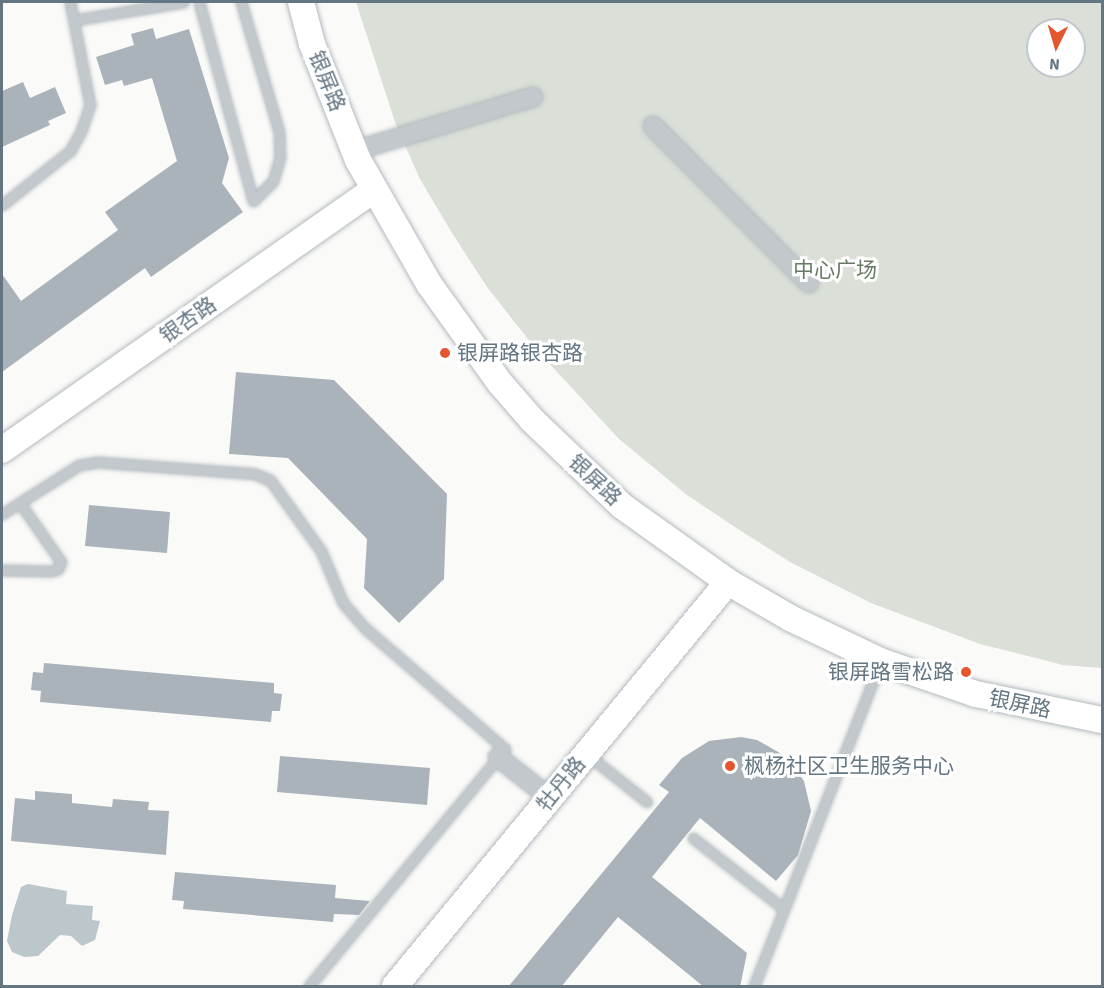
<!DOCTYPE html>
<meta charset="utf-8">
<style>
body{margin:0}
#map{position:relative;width:1104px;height:988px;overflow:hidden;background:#fafaf8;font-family:"Source Sans 3","Noto Sans SC",sans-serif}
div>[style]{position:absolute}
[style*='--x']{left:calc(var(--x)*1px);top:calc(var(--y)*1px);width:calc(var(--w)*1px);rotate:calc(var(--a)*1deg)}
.green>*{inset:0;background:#dadfd7}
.water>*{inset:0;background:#bbc7cb}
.building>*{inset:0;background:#aab3b9}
.roads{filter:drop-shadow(0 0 2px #b3babf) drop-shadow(0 0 2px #b3babf)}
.lane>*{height:9px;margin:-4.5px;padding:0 4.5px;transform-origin:4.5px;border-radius:4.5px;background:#c3c8cc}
.street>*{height:18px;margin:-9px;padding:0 9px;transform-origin:9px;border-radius:9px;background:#c3c8cc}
.secondary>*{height:26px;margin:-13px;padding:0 13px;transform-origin:13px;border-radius:13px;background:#fff}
.dots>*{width:16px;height:16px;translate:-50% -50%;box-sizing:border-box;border:3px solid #fff;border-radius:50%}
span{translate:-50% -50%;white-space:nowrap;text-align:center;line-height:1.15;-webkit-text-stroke:6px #fff;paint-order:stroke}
.street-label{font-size:21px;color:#657683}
.park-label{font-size:21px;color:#687a64}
.poi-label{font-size:21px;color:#657683}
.left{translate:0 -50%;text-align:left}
.right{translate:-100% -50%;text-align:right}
.frame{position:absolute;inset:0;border:3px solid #657683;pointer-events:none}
.north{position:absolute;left:1026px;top:18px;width:60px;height:60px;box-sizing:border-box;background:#fff;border:2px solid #c1c8cd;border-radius:50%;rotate:185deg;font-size:16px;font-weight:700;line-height:24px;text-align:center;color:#657683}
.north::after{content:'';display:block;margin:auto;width:21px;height:27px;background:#e4572e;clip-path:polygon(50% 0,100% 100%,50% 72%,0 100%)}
</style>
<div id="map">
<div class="green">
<div style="clip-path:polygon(evenodd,356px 2px,1102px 2px,1102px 668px,1063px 665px,980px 644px,871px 603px,790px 562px,741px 531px,687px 495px,619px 439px,535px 348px,487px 287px,452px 233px,420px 179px,396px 125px,356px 2px,1038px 30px,1074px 30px,1074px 66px,1038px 66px,1038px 30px)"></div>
</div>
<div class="water">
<div style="clip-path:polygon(28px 884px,67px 891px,66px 904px,93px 906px,92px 920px,100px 921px,95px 940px,82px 946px,71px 936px,60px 935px,38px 956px,24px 957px,12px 952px,7px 941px,12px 915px,21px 887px)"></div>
</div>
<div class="building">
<div style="clip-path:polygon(153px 28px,156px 39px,189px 29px,229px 158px,222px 183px,243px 212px,151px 277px,145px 268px,2px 372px,2px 274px,21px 301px,118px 230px,105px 212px,177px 161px,152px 78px,124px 86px,122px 80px,105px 85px,96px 57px,134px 45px,131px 34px)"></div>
<div style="clip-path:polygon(23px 82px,30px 98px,55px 87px,66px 113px,48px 121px,50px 125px,2px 147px,2px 91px)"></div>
<div style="clip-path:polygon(236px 372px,334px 380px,447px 494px,444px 579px,399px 623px,364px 588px,367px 539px,288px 458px,229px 454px)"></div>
<div style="clip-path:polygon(89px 505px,170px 512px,167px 553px,85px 546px)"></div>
<div style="clip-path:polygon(44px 663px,274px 683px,274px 693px,282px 694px,280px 711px,272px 711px,271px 722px,40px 702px,41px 691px,31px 690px,33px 672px,43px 673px)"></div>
<div style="clip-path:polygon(741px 737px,757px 740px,785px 756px,804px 781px,811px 811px,798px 855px,776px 881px,700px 818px,652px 877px,747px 953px,740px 987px,704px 987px,618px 917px,561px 987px,508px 987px,669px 792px,659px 785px,682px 758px,709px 741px)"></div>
<div style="clip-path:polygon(280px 756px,430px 768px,427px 805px,277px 792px)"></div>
<div style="clip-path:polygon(35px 791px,72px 794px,72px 803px,112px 807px,113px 799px,149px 802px,148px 810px,169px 811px,166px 855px,11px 841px,15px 798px,35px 800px)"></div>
<div style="clip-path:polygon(175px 872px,336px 885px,335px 898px,370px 901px,359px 915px,334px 914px,333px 922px,183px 909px,184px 901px,172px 900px)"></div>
</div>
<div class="roads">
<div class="lane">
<div style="--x:199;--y:2;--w:206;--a:74.8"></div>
<div style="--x:241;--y:2;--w:135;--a:73.7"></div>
<div style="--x:279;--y:132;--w:25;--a:88"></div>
<div style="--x:280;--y:157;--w:25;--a:106"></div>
<div style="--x:273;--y:181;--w:28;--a:135"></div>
<div style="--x:74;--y:20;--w:111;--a:-9.3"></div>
<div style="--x:2;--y:205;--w:87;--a:-38.5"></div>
<div style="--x:70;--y:151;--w:23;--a:-61"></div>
<div style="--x:81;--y:131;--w:28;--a:-71"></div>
<div style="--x:90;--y:105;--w:105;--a:-101"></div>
<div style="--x:2;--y:514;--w:91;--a:-32.5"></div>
<div style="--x:79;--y:465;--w:18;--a:-9"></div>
<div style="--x:97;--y:462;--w:158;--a:4.3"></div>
<div style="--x:255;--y:474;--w:16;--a:22"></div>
<div style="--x:270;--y:480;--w:87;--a:54.3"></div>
<div style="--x:321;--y:551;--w:56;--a:67.1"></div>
<div style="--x:343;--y:603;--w:35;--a:49"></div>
<div style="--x:366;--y:629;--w:184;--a:40.8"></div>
<div style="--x:505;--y:749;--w:308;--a:129.6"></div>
<div style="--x:2;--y:570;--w:49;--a:1.2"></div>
<div style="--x:51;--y:571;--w:7;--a:-16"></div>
<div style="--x:58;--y:569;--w:8;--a:-67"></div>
<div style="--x:61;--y:562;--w:72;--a:-124.8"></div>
<div style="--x:588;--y:755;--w:75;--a:38.5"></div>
<div style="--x:693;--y:838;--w:115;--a:38"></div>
<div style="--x:754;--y:986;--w:347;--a:-68.7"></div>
</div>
<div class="street">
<div style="--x:653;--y:126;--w:221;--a:45.2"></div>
<div style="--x:354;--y:151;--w:187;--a:-16.8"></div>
<div style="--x:498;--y:757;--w:66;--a:38.3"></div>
</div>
<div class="secondary">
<div style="--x:301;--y:2;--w:43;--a:75.3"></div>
<div style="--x:312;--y:44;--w:125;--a:68.4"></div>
<div style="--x:358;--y:160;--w:143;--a:60.2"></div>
<div style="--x:429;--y:284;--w:122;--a:54.4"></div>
<div style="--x:500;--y:383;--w:49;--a:49.1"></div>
<div style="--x:532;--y:420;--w:124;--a:43.7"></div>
<div style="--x:622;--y:506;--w:130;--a:35.6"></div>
<div style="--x:728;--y:582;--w:72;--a:30.1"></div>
<div style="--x:790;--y:618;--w:100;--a:25.5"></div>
<div style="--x:880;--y:661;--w:102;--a:19"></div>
<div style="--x:976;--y:694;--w:129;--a:11.7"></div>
<div style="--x:2;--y:450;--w:454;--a:-35"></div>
<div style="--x:395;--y:986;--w:524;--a:-50.5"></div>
</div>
</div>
<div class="dots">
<div style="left:445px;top:353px;background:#e4572e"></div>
<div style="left:966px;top:672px;background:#e4572e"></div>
<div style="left:730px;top:766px;background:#e4572e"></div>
</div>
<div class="street-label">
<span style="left:327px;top:81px;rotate:68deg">银屏路</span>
<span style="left:188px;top:320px;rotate:-35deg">银杏路</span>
<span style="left:595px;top:480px;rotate:43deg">银屏路</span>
<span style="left:1020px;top:704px;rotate:12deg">银屏路</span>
<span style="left:561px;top:784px;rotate:-51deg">牡丹路</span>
</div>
<div class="park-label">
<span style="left:835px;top:270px">中心广场</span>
</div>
<div class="poi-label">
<span class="left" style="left:457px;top:353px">银屏路银杏路</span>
<span class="right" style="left:954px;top:672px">银屏路雪松路</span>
<span class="left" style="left:744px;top:766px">枫杨社区卫生服务中心</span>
</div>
<div class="frame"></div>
<div class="north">N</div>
</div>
